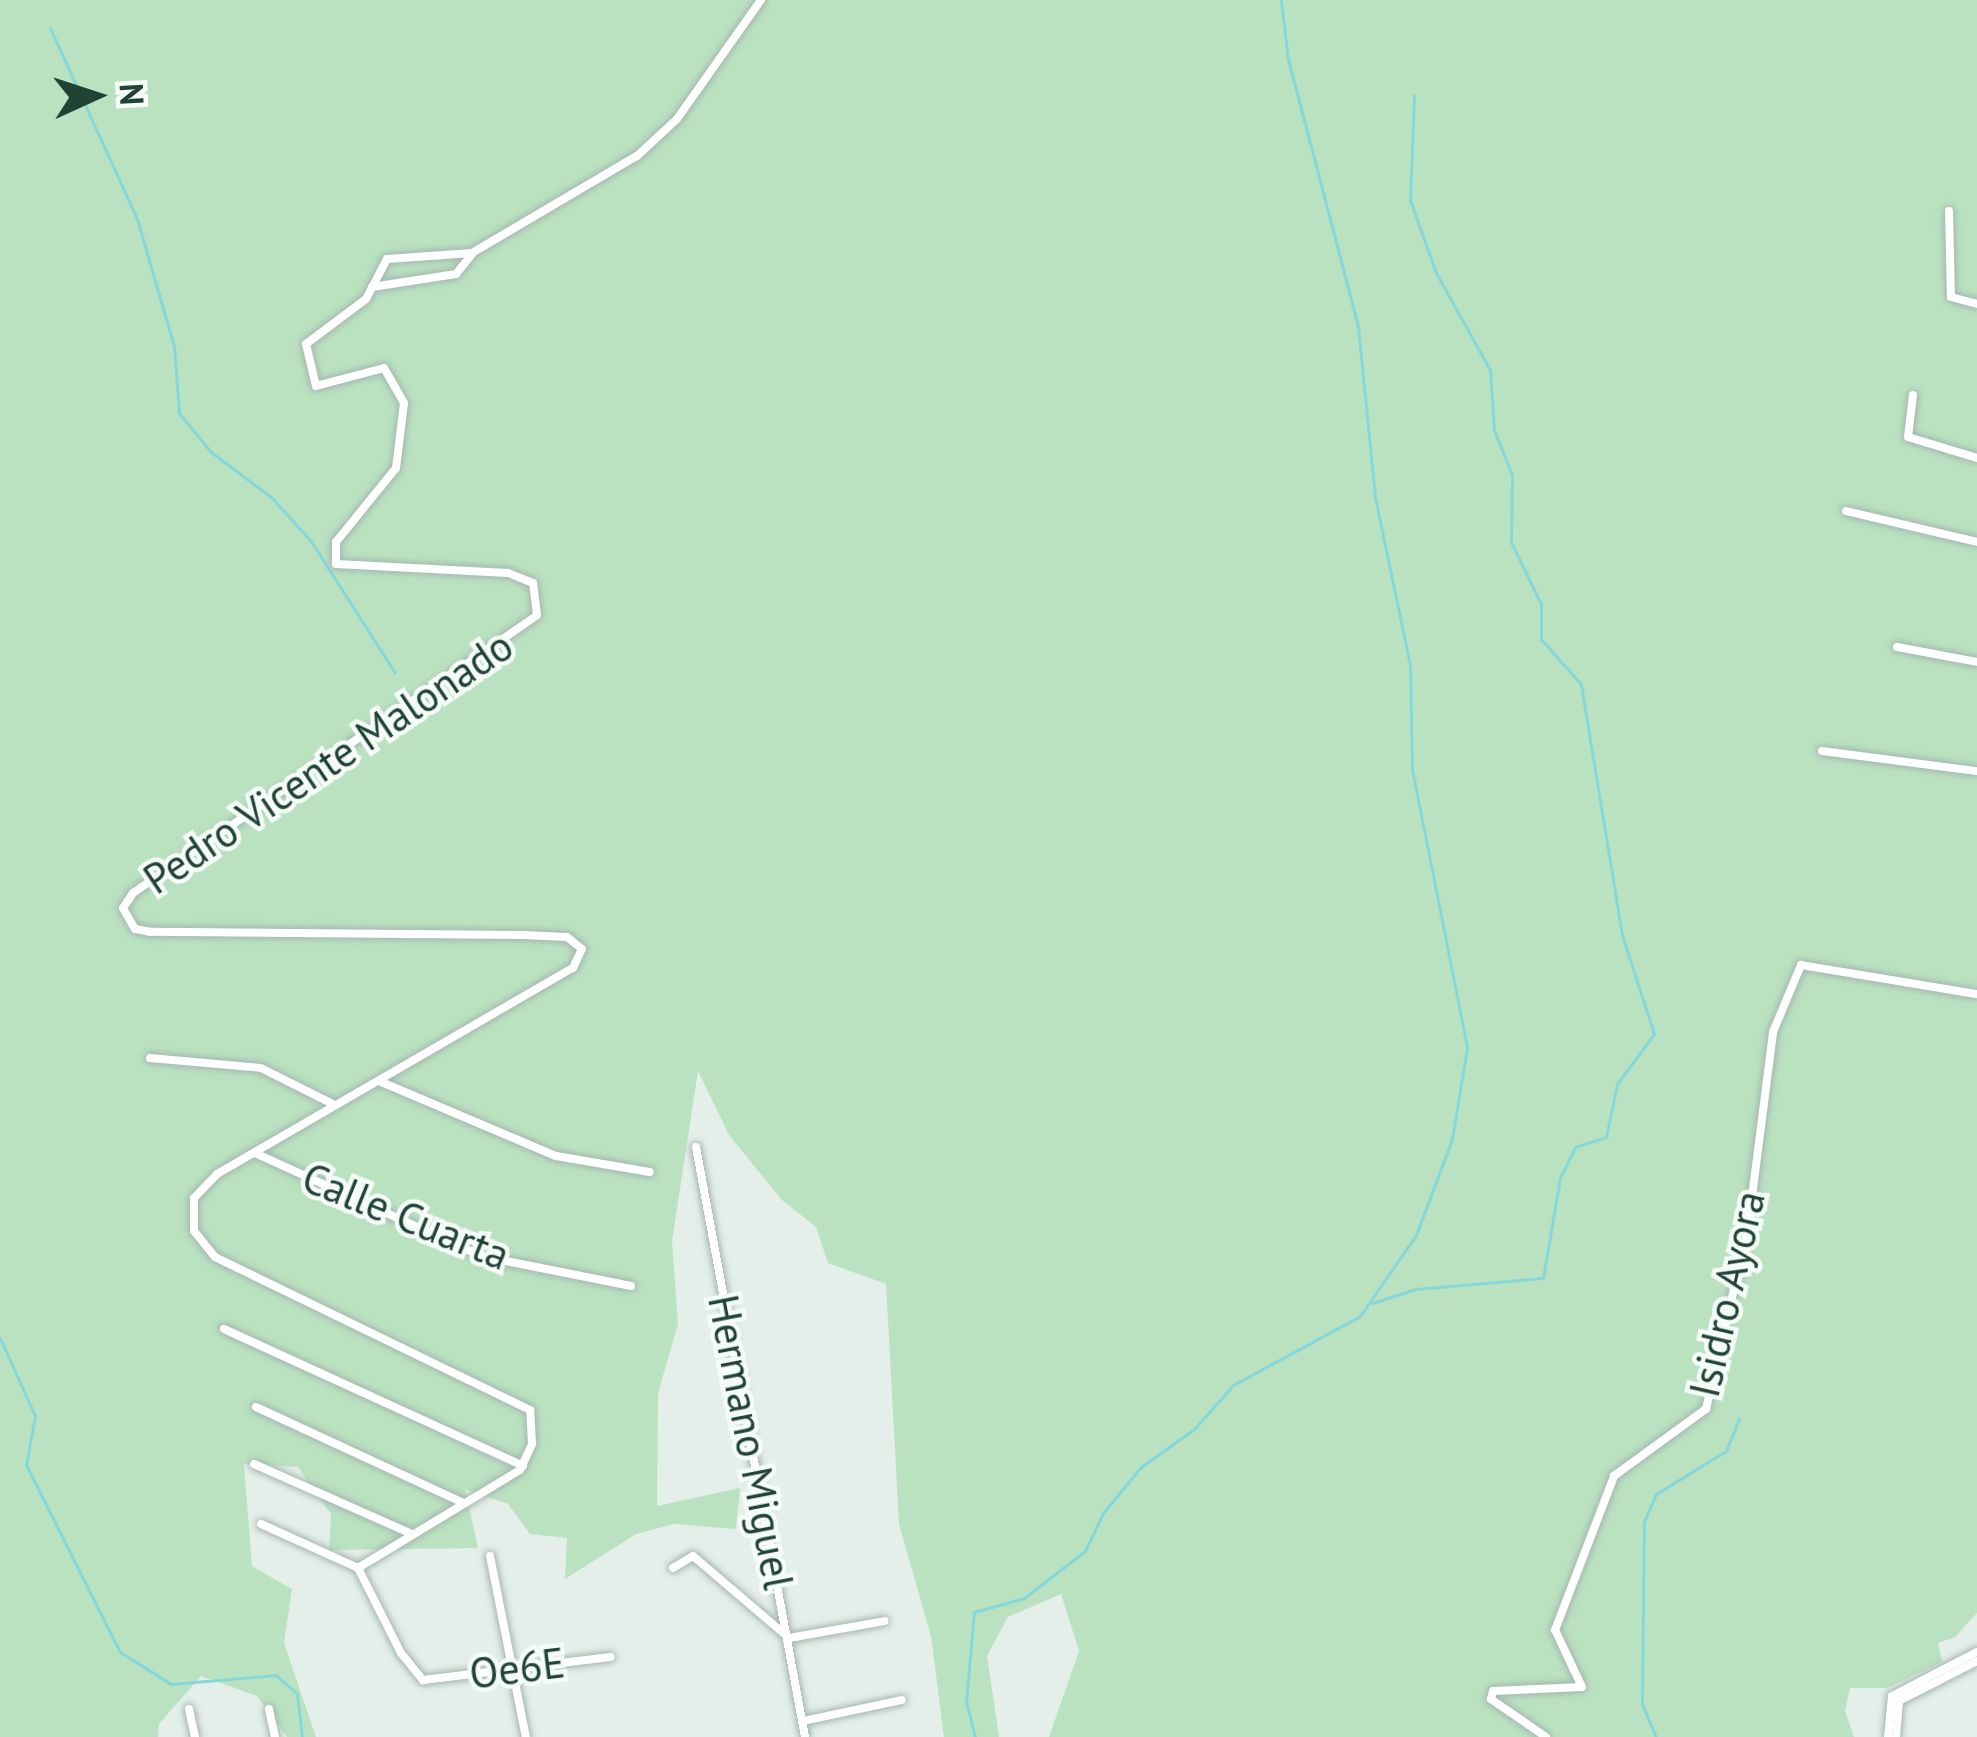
<!DOCTYPE html>
<style>
body{margin:0}
#map{position:relative;width:1977px;height:1737px;overflow:hidden;background:#e4efe9;font-family:"PT Sans",sans-serif}
div>[style]{position:absolute}
[style*='--x']{left:calc(var(--x)*1px);top:calc(var(--y)*1px);width:calc(var(--w)*1px);rotate:calc(var(--a)*1deg)}
.green>*{inset:0;background:#bae2c0}
.stream>*{height:3px;margin:-1.5px;padding:0 1.5px;transform-origin:1.5px;border-radius:1.5px;background:#86d7da}
.roads{filter:drop-shadow(0 0 3px #a5b8b0) drop-shadow(0 0 3px #a5b8b0)}
.street>*{height:8px;margin:-4px;padding:0 4px;transform-origin:4px;border-radius:4px;background:#fff}
span{translate:-50% -50%;white-space:nowrap;text-align:center;line-height:1.15;-webkit-text-stroke:9px #f5fbf7;paint-order:stroke}
.street-label{font-size:42px;color:#204336}
.north{position:absolute;left:36px;top:36px;width:120px;height:120px;-webkit-text-stroke:9px #f5fbf7;paint-order:stroke;rotate:87deg;font-size:33px;font-weight:700;line-height:48px;text-align:center;color:#204336}
.north::after{content:'';display:block;margin:auto;width:42px;height:54px;background:#204336;clip-path:polygon(50% 0,100% 100%,50% 72%,0 100%)}
</style>
<div id="map">
<div class="green">
<div style="clip-path:polygon(0 0,1977px 0,1977px 1613px,1955px 1637px,1938px 1643px,1942px 1662px,1887px 1688px,1850px 1688px,1845px 1711px,1854px 1737px,1049px 1737px,1079px 1651px,1061px 1594px,1008px 1617px,987px 1656px,999px 1737px,944px 1737px,931px 1636px,899px 1524px,886px 1284px,828px 1263px,816px 1227px,782px 1200px,729px 1135px,698px 1071px,672px 1241px,678px 1324px,658px 1393px,657px 1506px,740px 1488px,736px 1529px,674px 1524px,636px 1534px,565px 1579px,567px 1538px,530px 1534px,508px 1504px,465px 1489px,478px 1548px,329px 1550px,331px 1514px,298px 1467px,244px 1464px,252px 1566px,292px 1589px,284px 1643px,316px 1737px,287px 1737px,257px 1696px,201px 1676px,159px 1724px,158px 1737px,0 1737px)"></div>
</div>
<div class="stream">
<div style="--x:50;--y:28;--w:210;--a:65.5"></div>
<div style="--x:137;--y:219;--w:132;--a:73.8"></div>
<div style="--x:174;--y:346;--w:67;--a:85.7"></div>
<div style="--x:179;--y:413;--w:50;--a:50.6"></div>
<div style="--x:211;--y:452;--w:75;--a:36.9"></div>
<div style="--x:271;--y:497;--w:59;--a:47.7"></div>
<div style="--x:311;--y:541;--w:156;--a:57.5"></div>
<div style="--x:1372;--y:1303;--w:46;--a:-17.7"></div>
<div style="--x:1416;--y:1289;--w:127;--a:-5"></div>
<div style="--x:1543;--y:1278;--w:101;--a:-80.4"></div>
<div style="--x:1560;--y:1178;--w:34;--a:-64"></div>
<div style="--x:1575;--y:1147;--w:33;--a:-18"></div>
<div style="--x:1606;--y:1137;--w:54;--a:-78.3"></div>
<div style="--x:1617;--y:1084;--w:62;--a:-53.5"></div>
<div style="--x:1654;--y:1034;--w:104;--a:-107.9"></div>
<div style="--x:1622;--y:935;--w:254;--a:-99.3"></div>
<div style="--x:1581;--y:684;--w:60;--a:-131.6"></div>
<div style="--x:1541;--y:639;--w:35;--a:-90"></div>
<div style="--x:1541;--y:604;--w:69;--a:-115.8"></div>
<div style="--x:1511;--y:542;--w:67;--a:-89.1"></div>
<div style="--x:1512;--y:475;--w:48;--a:-111.8"></div>
<div style="--x:1494;--y:430;--w:60;--a:-93.8"></div>
<div style="--x:1490;--y:370;--w:111;--a:-119.1"></div>
<div style="--x:1436;--y:273;--w:77;--a:-109.6"></div>
<div style="--x:1410;--y:200;--w:105;--a:-87.8"></div>
<div style="--x:0;--y:1338;--w:85;--a:65.8"></div>
<div style="--x:35;--y:1416;--w:50;--a:100.4"></div>
<div style="--x:26;--y:1465;--w:209;--a:63.3"></div>
<div style="--x:120;--y:1652;--w:60;--a:32.1"></div>
<div style="--x:171;--y:1684;--w:105;--a:-4.9"></div>
<div style="--x:276;--y:1675;--w:28;--a:42"></div>
<div style="--x:297;--y:1694;--w:43;--a:83.4"></div>
<div style="--x:975;--y:1737;--w:36;--a:-104"></div>
<div style="--x:966;--y:1702;--w:90;--a:-84.9"></div>
<div style="--x:974;--y:1612;--w:52;--a:-15.6"></div>
<div style="--x:1024;--y:1598;--w:77;--a:-37.6"></div>
<div style="--x:1085;--y:1551;--w:42;--a:-64.7"></div>
<div style="--x:1103;--y:1513;--w:60;--a:-50.4"></div>
<div style="--x:1141;--y:1467;--w:65;--a:-35.6"></div>
<div style="--x:1194;--y:1429;--w:59;--a:-48.4"></div>
<div style="--x:1233;--y:1385;--w:145;--a:-28.5"></div>
<div style="--x:1360;--y:1316;--w:98;--a:-55.3"></div>
<div style="--x:1416;--y:1235;--w:103;--a:-69.4"></div>
<div style="--x:1452;--y:1139;--w:93;--a:-80.7"></div>
<div style="--x:1467;--y:1047;--w:283;--a:-101.2"></div>
<div style="--x:1412;--y:769;--w:104;--a:-91.1"></div>
<div style="--x:1410;--y:665;--w:172;--a:-101.8"></div>
<div style="--x:1375;--y:497;--w:172;--a:-95.7"></div>
<div style="--x:1358;--y:326;--w:275;--a:-104.7"></div>
<div style="--x:1288;--y:60;--w:60;--a:-96.7"></div>
<div style="--x:1656;--y:1737;--w:36;--a:-113"></div>
<div style="--x:1642;--y:1704;--w:182;--a:-89.4"></div>
<div style="--x:1644;--y:1522;--w:30;--a:-67"></div>
<div style="--x:1656;--y:1494;--w:82;--a:-31.6"></div>
<div style="--x:1726;--y:1451;--w:35;--a:-68"></div>
</div>
<div class="roads">
<div class="street">
<div style="--x:1949;--y:211;--w:86;--a:88.7"></div>
<div style="--x:1951;--y:297;--w:27;--a:15"></div>
<div style="--x:372;--y:287;--w:85;--a:-8.8"></div>
<div style="--x:456;--y:274;--w:26;--a:-51"></div>
<div style="--x:1913;--y:395;--w:42;--a:96.8"></div>
<div style="--x:1908;--y:437;--w:72;--a:16.9"></div>
<div style="--x:1846;--y:511;--w:135;--a:13.3"></div>
<div style="--x:1897;--y:647;--w:81;--a:10.6"></div>
<div style="--x:1822;--y:751;--w:156;--a:7.4"></div>
<div style="--x:150;--y:1058;--w:111;--a:5.1"></div>
<div style="--x:261;--y:1068;--w:80;--a:26.6"></div>
<div style="--x:379;--y:1081;--w:192;--a:23"></div>
<div style="--x:556;--y:1156;--w:95;--a:9.7"></div>
<div style="--x:696;--y:1147;--w:600;--a:79.53"></div>
<div style="--x:255;--y:1153;--w:248;--a:24.5"></div>
<div style="--x:481;--y:1256;--w:153;--a:11.3"></div>
<div style="--x:224;--y:1329;--w:329;--a:24.6"></div>
<div style="--x:256;--y:1407;--w:229;--a:24.8"></div>
<div style="--x:254;--y:1464;--w:173;--a:23.9"></div>
<div style="--x:261;--y:1524;--w:107;--a:24.4"></div>
<div style="--x:490;--y:1556;--w:185;--a:78.8"></div>
<div style="--x:358;--y:1568;--w:189;--a:-31.2"></div>
<div style="--x:520;--y:1470;--w:29;--a:-65"></div>
<div style="--x:532;--y:1444;--w:34;--a:-93"></div>
<div style="--x:530;--y:1410;--w:350;--a:-154.1"></div>
<div style="--x:215;--y:1257;--w:33;--a:-129"></div>
<div style="--x:194;--y:1231;--w:33;--a:-90"></div>
<div style="--x:194;--y:1198;--w:33;--a:-46"></div>
<div style="--x:217;--y:1174;--w:411;--a:-30.1"></div>
<div style="--x:573;--y:968;--w:21;--a:-65"></div>
<div style="--x:582;--y:949;--w:19;--a:-141"></div>
<div style="--x:567;--y:937;--w:44;--a:-177.4"></div>
<div style="--x:523;--y:935;--w:372;--a:-179.5"></div>
<div style="--x:151;--y:932;--w:16;--a:-169"></div>
<div style="--x:135;--y:929;--w:24;--a:-120"></div>
<div style="--x:123;--y:908;--w:18;--a:-56"></div>
<div style="--x:133;--y:893;--w:490;--a:-34.5"></div>
<div style="--x:537;--y:615;--w:32;--a:-97"></div>
<div style="--x:533;--y:583;--w:27;--a:-158"></div>
<div style="--x:508;--y:573;--w:172;--a:-177"></div>
<div style="--x:336;--y:564;--w:22;--a:-90"></div>
<div style="--x:336;--y:542;--w:95;--a:-51"></div>
<div style="--x:396;--y:468;--w:65;--a:-83"></div>
<div style="--x:404;--y:403;--w:40;--a:-119.7"></div>
<div style="--x:384;--y:368;--w:70;--a:165.2"></div>
<div style="--x:316;--y:386;--w:43;--a:-103.4"></div>
<div style="--x:306;--y:344;--w:75;--a:-36.9"></div>
<div style="--x:366;--y:299;--w:45;--a:-62.3"></div>
<div style="--x:387;--y:259;--w:85;--a:-4"></div>
<div style="--x:472;--y:253;--w:191;--a:-30.5"></div>
<div style="--x:637;--y:156;--w:54;--a:-42.8"></div>
<div style="--x:677;--y:119;--w:146;--a:-54.8"></div>
<div style="--x:358;--y:1568;--w:95;--a:63.2"></div>
<div style="--x:401;--y:1653;--w:35;--a:51"></div>
<div style="--x:423;--y:1680;--w:189;--a:-7"></div>
<div style="--x:673;--y:1568;--w:23;--a:-31"></div>
<div style="--x:693;--y:1556;--w:126;--a:40.5"></div>
<div style="--x:789;--y:1638;--w:97;--a:-10"></div>
<div style="--x:189;--y:1709;--w:29;--a:78"></div>
<div style="--x:269;--y:1709;--w:29;--a:78"></div>
<div style="--x:803;--y:1721;--w:101;--a:-12"></div>
<div style="--x:1546;--y:1737;--w:67;--a:-145.4"></div>
<div style="--x:1491;--y:1699;--w:8;--a:-76"></div>
<div style="--x:1493;--y:1691;--w:89;--a:-2.6"></div>
<div style="--x:1582;--y:1687;--w:63;--a:-115.3"></div>
<div style="--x:1555;--y:1630;--w:165;--a:-69"></div>
<div style="--x:1614;--y:1476;--w:114;--a:-36.1"></div>
<div style="--x:1706;--y:1409;--w:186;--a:-76.9"></div>
<div style="--x:1748;--y:1228;--w:198;--a:-82.7"></div>
<div style="--x:1773;--y:1032;--w:73;--a:-67.3"></div>
<div style="--x:1801;--y:965;--w:178;--a:9.4"></div>
<div style="--x:1888;--y:1737;--w:41;--a:-84.4"></div>
<div style="--x:1892;--y:1696;--w:96;--a:-27.4"></div>
<div style="--x:1896;--y:1737;--w:36;--a:-85"></div>
<div style="--x:1899;--y:1701;--w:88;--a:-27.1"></div>
</div>
</div>
<div class="street-label">
<span style="left:328px;top:762px;rotate:-34deg">Pedro Vicente Malonado</span>
<span style="left:406px;top:1216px;rotate:22deg">Calle Cuarta</span>
<span style="left:1727px;top:1294px;rotate:-77deg">Isidro Ayora</span>
<span style="left:751px;top:1442px;rotate:79deg">Hermano Miguel</span>
<span style="left:517px;top:1668px;rotate:-7deg">Oe6E</span>
</div>
<div class="north">N</div>
</div>
